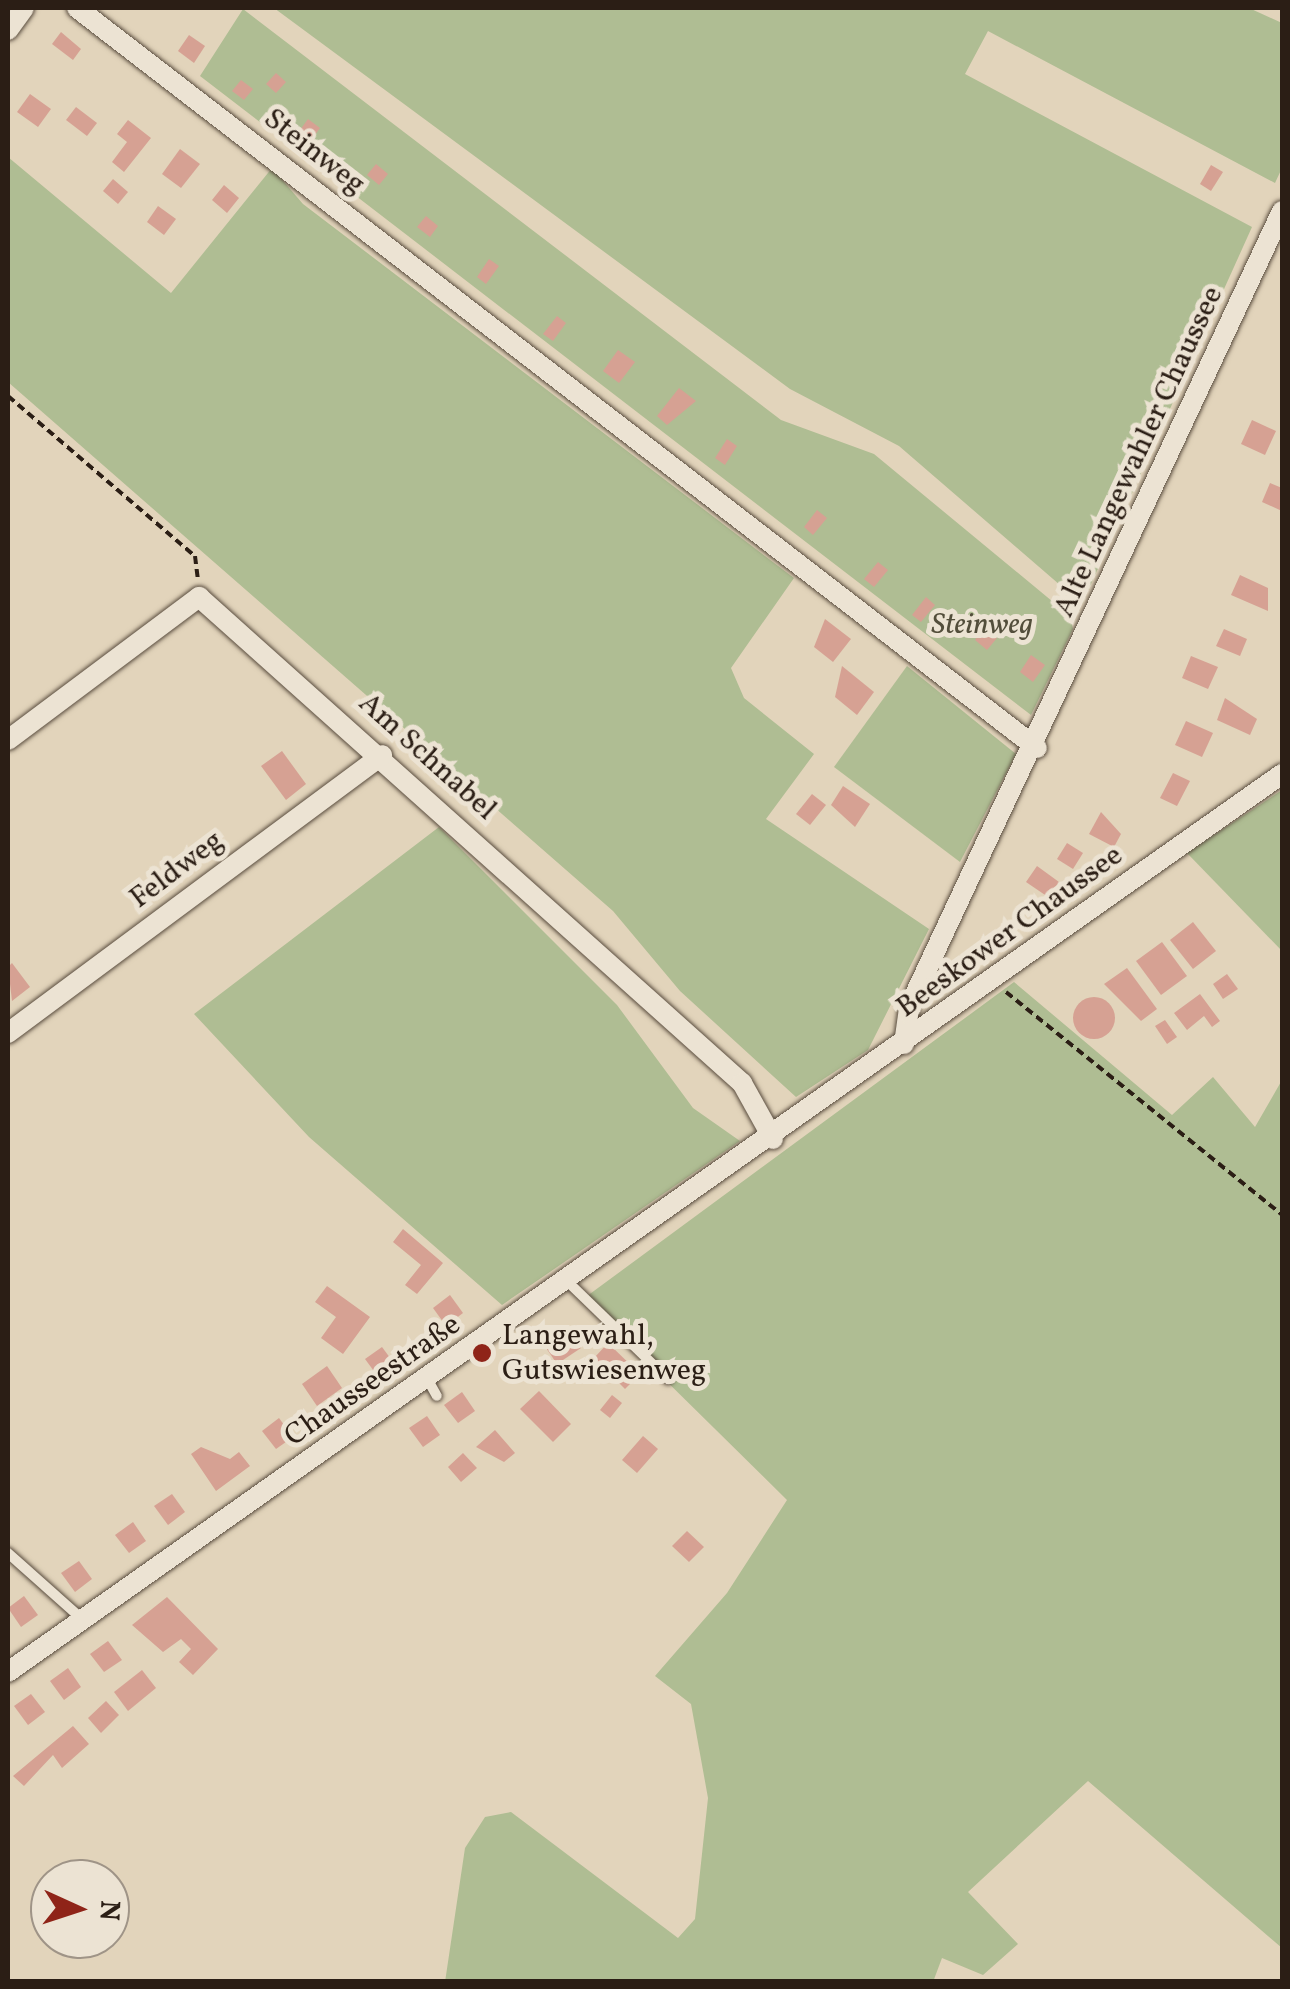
<!DOCTYPE html>
<meta charset="utf-8">
<style>
body{margin:0}
#map{position:relative;width:1290px;height:1989px;overflow:hidden;background:#e2d4bb;font-family:Vollkorn,serif}
div>[style]{position:absolute}
[style*='--x']{left:calc(var(--x)*1px);top:calc(var(--y)*1px);width:calc(var(--w)*1px);rotate:calc(var(--a)*1deg)}
.green>*{inset:0;background:#afbd93}
.building>*{inset:0;background:#d6a193}
.round{border-radius:50%}
.path>*{height:4px;margin-top:-2px;transform-origin:0;background:repeating-linear-gradient(90deg,#2b1e15 0 8px,transparent 0 13px)}
.roads{filter:drop-shadow(0 0 2px #594c3e) drop-shadow(0 0 2px #594c3e)}
.lane>*{height:10px;margin:-5px;padding:0 5px;transform-origin:5px;border-radius:5px;background:#ece3d3}
.street>*{height:20px;margin:-10px;padding:0 10px;transform-origin:10px;border-radius:10px;background:#ece3d3}
.dots>*{width:28px;height:28px;translate:-50% -50%;box-sizing:border-box;border:5px solid #ece3d3;border-radius:50%}
span{translate:-50% -50%;white-space:nowrap;text-align:center;line-height:1.15;-webkit-text-stroke:10px #ece3d3;paint-order:stroke}
.street-label{font-size:30px;color:#2b1e15}
.park-label{font-size:30px;color:#534e3b;font-style:italic}
.poi-label{font-size:30px;color:#2b1e15}
.left{translate:0 -50%;text-align:left}
.frame{position:absolute;inset:0;border:10px solid #2b1e15;pointer-events:none}
.north{position:absolute;left:30px;top:1859px;width:100px;height:100px;box-sizing:border-box;background:#ece3d3;border:2px solid #9f9487;border-radius:50%;rotate:93deg;font-size:28px;font-weight:700;line-height:40px;text-align:center;color:#2b1e15}
.north::after{content:'';display:block;margin:auto;width:35px;height:45px;background:#8f2418;clip-path:polygon(50% 0,100% 100%,50% 72%,0 100%)}
</style>
<div id="map">
<div class="green">
<div style="clip-path:polygon(274px 8px,1249px 8px,1282px 23px,1282px 168px,1275px 183px,988px 31px,965px 74px,1252px 227px,1082px 604px,899px 446px,790px 389px)"></div>
<div style="clip-path:polygon(243px 9px,781px 420px,874px 454px,1070px 616px,1073px 629px,1031px 715px,200px 76px)"></div>
<div style="clip-path:polygon(8px 157px,171px 293px,272px 168px,303px 204px,794px 578px,731px 668px,744px 698px,814px 754px,766px 819px,929px 929px,868px 1050px,796px 1097px,680px 991px,613px 911px,8px 382px)"></div>
<div style="clip-path:polygon(907px 666px,1016px 754px,960px 862px,834px 767px)"></div>
<div style="clip-path:polygon(1282px 790px,1282px 951px,1187px 853px)"></div>
<div style="clip-path:polygon(439px 827px,617px 1005px,693px 1108px,740px 1141px,502px 1305px,309px 1137px,194px 1014px)"></div>
<div style="clip-path:polygon(1014px 982px,1172px 1115px,1213px 1077px,1255px 1127px,1282px 1080px,1282px 1948px,1088px 1781px,968px 1892px,1018px 1944px,983px 1975px,942px 1958px,933px 1982px,445px 1982px,465px 1848px,485px 1817px,511px 1812px,678px 1938px,695px 1919px,708px 1798px,691px 1704px,655px 1676px,727px 1593px,787px 1500px,583px 1299px)"></div>
</div>
<div class="building">
<div style="clip-path:polygon(61px 32px,81px 49px,73px 60px,52px 44px)"></div>
<div style="clip-path:polygon(189px 35px,205px 46px,194px 63px,178px 51px)"></div>
<div style="clip-path:polygon(276px 73px,286px 82px,276px 93px,266px 84px)"></div>
<div style="clip-path:polygon(241px 80px,253px 89px,244px 100px,232px 91px)"></div>
<div style="clip-path:polygon(30px 94px,51px 109px,38px 127px,17px 112px)"></div>
<div style="clip-path:polygon(76px 107px,97px 123px,87px 136px,66px 120px)"></div>
<div style="clip-path:polygon(308px 119px,320px 128px,312px 139px,300px 130px)"></div>
<div style="clip-path:polygon(128px 120px,151px 138px,124px 172px,112px 162px,127px 142px,117px 134px)"></div>
<div style="clip-path:polygon(180px 149px,200px 164px,181px 188px,162px 174px)"></div>
<div style="clip-path:polygon(376px 164px,388px 174px,379px 185px,367px 175px)"></div>
<div style="clip-path:polygon(1211px 165px,1223px 172px,1211px 191px,1200px 184px)"></div>
<div style="clip-path:polygon(113px 179px,128px 192px,118px 204px,103px 191px)"></div>
<div style="clip-path:polygon(224px 185px,239px 198px,227px 213px,212px 200px)"></div>
<div style="clip-path:polygon(158px 206px,176px 219px,164px 235px,147px 222px)"></div>
<div style="clip-path:polygon(426px 216px,438px 226px,430px 237px,417px 227px)"></div>
<div style="clip-path:polygon(489px 259px,499px 266px,486px 284px,477px 277px)"></div>
<div style="clip-path:polygon(557px 316px,566px 323px,553px 341px,543px 334px)"></div>
<div style="clip-path:polygon(618px 350px,635px 362px,619px 383px,603px 371px)"></div>
<div style="clip-path:polygon(679px 388px,696px 401px,667px 425px,657px 416px)"></div>
<div style="clip-path:polygon(1252px 420px,1276px 431px,1265px 455px,1241px 444px)"></div>
<div style="clip-path:polygon(727px 439px,737px 446px,725px 465px,715px 458px)"></div>
<div style="clip-path:polygon(1270px 483px,1282px 488px,1282px 511px,1262px 502px)"></div>
<div style="clip-path:polygon(817px 510px,827px 518px,813px 535px,804px 527px)"></div>
<div style="clip-path:polygon(878px 562px,888px 570px,874px 587px,864px 579px)"></div>
<div style="clip-path:polygon(1240px 575px,1268px 588px,1268px 611px,1231px 595px)"></div>
<div style="clip-path:polygon(926px 597px,935px 605px,921px 622px,912px 615px)"></div>
<div style="clip-path:polygon(825px 619px,851px 639px,833px 662px,814px 647px)"></div>
<div style="clip-path:polygon(984px 628px,997px 638px,987px 650px,975px 640px)"></div>
<div style="clip-path:polygon(1224px 629px,1247px 639px,1240px 656px,1216px 646px)"></div>
<div style="clip-path:polygon(1031px 655px,1045px 665px,1033px 682px,1020px 672px)"></div>
<div style="clip-path:polygon(1191px 656px,1218px 667px,1208px 689px,1182px 678px)"></div>
<div style="clip-path:polygon(842px 666px,874px 692px,857px 715px,835px 697px)"></div>
<div style="clip-path:polygon(1225px 698px,1257px 719px,1250px 735px,1217px 720px)"></div>
<div style="clip-path:polygon(1186px 721px,1213px 733px,1202px 757px,1175px 745px)"></div>
<div style="clip-path:polygon(282px 751px,306px 784px,286px 800px,261px 766px)"></div>
<div style="clip-path:polygon(1173px 773px,1190px 781px,1177px 806px,1160px 798px)"></div>
<div style="clip-path:polygon(843px 786px,870px 804px,855px 827px,831px 805px)"></div>
<div style="clip-path:polygon(812px 794px,826px 805px,810px 825px,796px 814px)"></div>
<div style="clip-path:polygon(1101px 812px,1121px 834px,1114px 847px,1089px 834px)"></div>
<div style="clip-path:polygon(1067px 843px,1083px 853px,1073px 869px,1057px 859px)"></div>
<div style="clip-path:polygon(1037px 866px,1059px 882px,1048px 897px,1026px 882px)"></div>
<div style="clip-path:polygon(1193px 922px,1216px 951px,1193px 969px,1170px 940px)"></div>
<div style="clip-path:polygon(1162px 942px,1187px 976px,1161px 995px,1136px 961px)"></div>
<div style="clip-path:polygon(12px 963px,30px 987px,12px 1001px,8px 967px)"></div>
<div style="clip-path:polygon(1127px 968px,1157px 1009px,1141px 1021px,1104px 984px)"></div>
<div style="clip-path:polygon(1227px 974px,1238px 989px,1223px 999px,1213px 984px)"></div>
<div style="clip-path:polygon(1200px 994px,1220px 1021px,1212px 1027px,1204px 1016px,1187px 1030px,1174px 1013px)"></div>
<div class="round" style="left:1073px;top:997px;width:42px;height:42px"></div>
<div style="clip-path:polygon(1165px 1020px,1177px 1037px,1167px 1044px,1155px 1026px)"></div>
<div style="clip-path:polygon(403px 1229px,443px 1263px,417px 1294px,405px 1285px,421px 1265px,393px 1242px)"></div>
<div style="clip-path:polygon(327px 1286px,370px 1317px,343px 1354px,321px 1338px,336px 1317px,315px 1302px)"></div>
<div style="clip-path:polygon(450px 1295px,463px 1313px,446px 1326px,433px 1308px)"></div>
<div style="clip-path:polygon(566px 1325px,581px 1348px,557px 1364px,542px 1342px)"></div>
<div style="clip-path:polygon(608px 1343px,640px 1374px,625px 1389px,594px 1358px)"></div>
<div style="clip-path:polygon(382px 1347px,396px 1366px,379px 1378px,365px 1359px)"></div>
<div style="clip-path:polygon(327px 1366px,342px 1388px,317px 1406px,302px 1384px)"></div>
<div style="clip-path:polygon(539px 1391px,571px 1424px,553px 1442px,520px 1409px)"></div>
<div style="clip-path:polygon(462px 1392px,475px 1411px,458px 1423px,444px 1405px)"></div>
<div style="clip-path:polygon(612px 1395px,622px 1403px,610px 1418px,600px 1410px)"></div>
<div style="clip-path:polygon(427px 1416px,440px 1435px,423px 1447px,409px 1428px)"></div>
<div style="clip-path:polygon(279px 1418px,293px 1437px,276px 1449px,262px 1431px)"></div>
<div style="clip-path:polygon(495px 1430px,515px 1453px,504px 1462px,476px 1447px)"></div>
<div style="clip-path:polygon(643px 1436px,658px 1449px,637px 1473px,622px 1460px)"></div>
<div style="clip-path:polygon(201px 1447px,230px 1459px,239px 1452px,250px 1466px,216px 1491px,191px 1454px)"></div>
<div style="clip-path:polygon(463px 1453px,477px 1468px,461px 1482px,448px 1467px)"></div>
<div style="clip-path:polygon(172px 1494px,185px 1512px,168px 1525px,154px 1506px)"></div>
<div style="clip-path:polygon(133px 1522px,146px 1541px,129px 1553px,115px 1535px)"></div>
<div style="clip-path:polygon(687px 1531px,704px 1547px,689px 1562px,672px 1546px)"></div>
<div style="clip-path:polygon(79px 1561px,92px 1579px,75px 1592px,61px 1573px)"></div>
<div style="clip-path:polygon(24px 1596px,38px 1615px,21px 1627px,8px 1608px)"></div>
<div style="clip-path:polygon(167px 1597px,218px 1649px,193px 1675px,179px 1662px,191px 1649px,181px 1639px,163px 1652px,132px 1625px)"></div>
<div style="clip-path:polygon(108px 1641px,122px 1660px,104px 1672px,90px 1654px)"></div>
<div style="clip-path:polygon(68px 1668px,81px 1687px,64px 1700px,50px 1681px)"></div>
<div style="clip-path:polygon(142px 1670px,156px 1688px,128px 1711px,114px 1692px)"></div>
<div style="clip-path:polygon(31px 1694px,45px 1712px,28px 1725px,14px 1706px)"></div>
<div style="clip-path:polygon(106px 1701px,119px 1715px,101px 1733px,88px 1718px)"></div>
<div style="clip-path:polygon(73px 1726px,89px 1744px,62px 1768px,53px 1755px,24px 1786px,13px 1776px)"></div>
</div>
<div class="path">
<div style="--x:8;--y:396;--w:246;--a:40.6"></div>
<div style="--x:195;--y:556;--w:23;--a:83"></div>
<div style="--x:1006;--y:992;--w:355;--a:38.9"></div>
</div>
<div class="roads">
<div class="lane">
<div style="--x:569;--y:1283;--w:138;--a:44.1"></div>
<div style="--x:428;--y:1380;--w:18;--a:61"></div>
<div style="--x:8;--y:1553;--w:99;--a:41.7"></div>
</div>
<div class="street">
<div style="--x:77;--y:8;--w:1212;--a:37.63"></div>
<div style="--x:8;--y:30;--w:27;--a:-54"></div>
<div style="--x:8;--y:740;--w:239;--a:-36.8"></div>
<div style="--x:199;--y:597;--w:729;--a:41.83"></div>
<div style="--x:742;--y:1083;--w:64;--a:61"></div>
<div style="--x:8;--y:1033;--w:466;--a:-36.6"></div>
<div style="--x:904;--y:1044;--w:37;--a:-82"></div>
<div style="--x:909;--y:1007;--w:879;--a:-64.89"></div>
<div style="--x:8;--y:1672;--w:1559;--a:-35.18"></div>
</div>
</div>
<div class="dots">
<div style="left:482px;top:1353px;background:#8f2418"></div>
</div>
<div class="street-label">
<span style="left:314px;top:152px;rotate:38deg">Steinweg</span>
<span style="left:1139px;top:452px;rotate:-65deg">Alte Langewahler Chaussee</span>
<span style="left:427px;top:757px;rotate:42deg">Am Schnabel</span>
<span style="left:177px;top:870px;rotate:-37deg">Feldweg</span>
<span style="left:1010px;top:932px;rotate:-36deg">Beeskower Chaussee</span>
<span style="left:373px;top:1381px;rotate:-35deg">Chausseestraße</span>
</div>
<div class="park-label">
<span style="left:982px;top:625px">Steinweg</span>
</div>
<div class="poi-label">
<span class="left" style="left:502px;top:1353px">Langewahl,<br>Gutswiesenweg</span>
</div>
<div class="frame"></div>
<div class="north">N</div>
</div>
